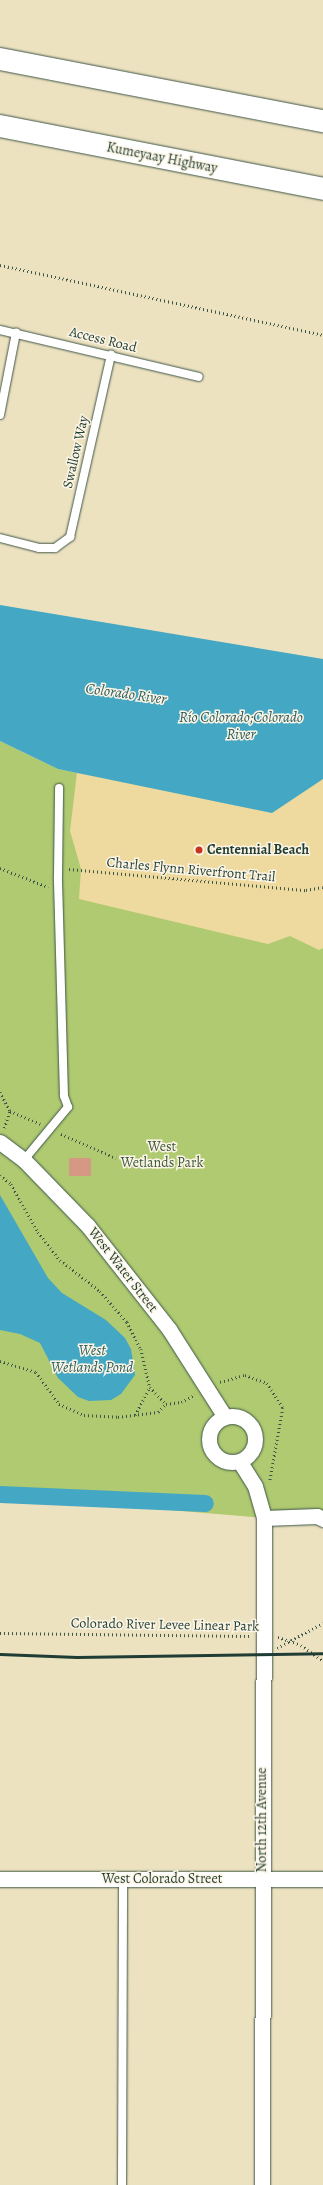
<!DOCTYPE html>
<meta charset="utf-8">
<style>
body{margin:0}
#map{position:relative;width:323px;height:2185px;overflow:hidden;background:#ede2c0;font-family:Alegreya,serif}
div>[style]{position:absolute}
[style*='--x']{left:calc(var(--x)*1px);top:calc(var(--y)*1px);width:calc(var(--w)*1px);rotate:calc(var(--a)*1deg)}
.green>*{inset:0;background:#afca70}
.sand>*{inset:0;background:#eeda9e}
.water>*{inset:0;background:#44a7c4}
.canal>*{height:17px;margin:-8.5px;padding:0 8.5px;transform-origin:8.5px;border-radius:8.5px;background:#44a7c4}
.building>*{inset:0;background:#d59885}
.path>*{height:2.5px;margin-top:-1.25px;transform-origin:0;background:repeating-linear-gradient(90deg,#3e5649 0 1px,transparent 0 4px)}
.roads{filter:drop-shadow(0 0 1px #3e5649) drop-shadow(0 0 1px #3e5649)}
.lane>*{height:8px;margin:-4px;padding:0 4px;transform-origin:4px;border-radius:4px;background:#fff}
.street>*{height:15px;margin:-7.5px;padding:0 7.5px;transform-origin:7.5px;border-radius:7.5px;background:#fff}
.street>.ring{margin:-7.5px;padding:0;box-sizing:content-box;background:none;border:15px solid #fff;border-radius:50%}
.highway>*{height:22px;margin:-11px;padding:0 11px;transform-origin:11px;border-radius:11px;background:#fff}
.rail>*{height:3px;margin:-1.5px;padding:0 1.5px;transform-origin:1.5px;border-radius:1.5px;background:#1f3d34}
.dots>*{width:11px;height:11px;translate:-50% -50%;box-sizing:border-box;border:2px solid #fcf5e5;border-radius:50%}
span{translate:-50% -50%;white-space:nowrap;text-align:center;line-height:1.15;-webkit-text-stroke:3px #fcf5e5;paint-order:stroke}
.street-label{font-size:14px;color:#1f3d34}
.poi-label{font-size:14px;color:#1f3d34;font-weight:700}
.left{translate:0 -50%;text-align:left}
.park-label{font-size:14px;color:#3c5940}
.water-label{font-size:15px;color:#2a5d5f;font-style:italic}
</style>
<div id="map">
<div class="green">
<div style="clip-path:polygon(0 741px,58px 769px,272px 813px,323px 779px,323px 1519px,264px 1518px,0 1496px)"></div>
</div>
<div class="sand">
<div style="clip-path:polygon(77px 772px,272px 813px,323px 779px,323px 948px,319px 950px,290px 936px,268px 944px,79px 899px,81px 869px,70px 831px)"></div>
</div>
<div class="water">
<div style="clip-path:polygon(0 605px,323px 659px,323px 779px,272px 813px,58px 769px,0 741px)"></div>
<div style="clip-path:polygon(0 1195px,48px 1278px,62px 1293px,106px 1320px,125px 1338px,131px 1349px,135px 1375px,121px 1394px,111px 1400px,89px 1401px,78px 1397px,58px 1378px,40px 1343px,20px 1334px,0 1330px)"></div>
</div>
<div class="canal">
<div style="--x:0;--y:1494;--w:205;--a:2.5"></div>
</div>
<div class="building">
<div style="clip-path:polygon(69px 1158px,91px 1158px,91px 1176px,69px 1176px)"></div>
</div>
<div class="path">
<div style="--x:0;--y:265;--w:330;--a:12.2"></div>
<div style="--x:0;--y:868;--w:52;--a:21.6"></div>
<div style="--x:69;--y:869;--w:238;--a:5.1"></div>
<div style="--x:306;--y:890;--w:17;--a:-10"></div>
<div style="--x:0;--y:1092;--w:21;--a:62"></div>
<div style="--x:4;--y:1128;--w:18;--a:-71"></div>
<div style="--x:10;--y:1111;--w:33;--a:23"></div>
<div style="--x:61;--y:1134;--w:60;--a:23.6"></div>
<div style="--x:0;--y:1175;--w:14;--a:39"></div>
<div style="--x:11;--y:1184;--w:55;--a:60.6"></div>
<div style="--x:38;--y:1232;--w:36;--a:52"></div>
<div style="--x:60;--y:1260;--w:51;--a:37.8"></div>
<div style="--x:100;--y:1291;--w:41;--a:48.9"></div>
<div style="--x:127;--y:1322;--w:30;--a:63"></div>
<div style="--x:141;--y:1349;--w:39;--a:77"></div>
<div style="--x:150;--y:1387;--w:23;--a:47"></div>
<div style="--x:0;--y:1361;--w:38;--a:17"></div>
<div style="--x:36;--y:1372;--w:39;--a:54"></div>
<div style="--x:59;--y:1404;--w:27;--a:24"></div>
<div style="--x:84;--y:1415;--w:34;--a:3"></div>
<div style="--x:118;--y:1417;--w:40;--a:-7.1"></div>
<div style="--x:158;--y:1412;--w:11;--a:-45"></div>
<div style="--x:166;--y:1404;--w:15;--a:-8"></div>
<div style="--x:181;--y:1402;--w:16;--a:-27"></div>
<div style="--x:220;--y:1382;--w:26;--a:-16"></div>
<div style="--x:245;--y:1375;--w:23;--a:20"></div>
<div style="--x:267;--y:1383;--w:30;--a:57"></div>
<div style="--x:283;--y:1408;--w:74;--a:100.1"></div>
<div style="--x:135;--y:1415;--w:32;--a:-62"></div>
<div style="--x:0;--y:1633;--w:249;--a:0.7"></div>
<div style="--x:278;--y:1637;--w:24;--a:19"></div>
<div style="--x:301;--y:1645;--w:27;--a:36"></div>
<div style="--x:277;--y:1648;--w:52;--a:-28.5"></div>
</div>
<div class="roads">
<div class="lane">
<div style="--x:0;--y:330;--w:204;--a:13.3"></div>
<div style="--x:0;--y:415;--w:84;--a:-79"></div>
<div style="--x:0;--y:538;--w:40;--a:14.4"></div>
<div style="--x:39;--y:548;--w:16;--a:0"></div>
<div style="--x:55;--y:548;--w:19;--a:-36"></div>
<div style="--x:70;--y:537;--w:187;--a:-77.3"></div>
<div style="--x:24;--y:1160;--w:69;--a:-50.3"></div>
<div style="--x:68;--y:1107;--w:12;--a:-110"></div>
<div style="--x:64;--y:1096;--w:220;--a:-91.6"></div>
<div style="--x:58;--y:876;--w:88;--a:-89.3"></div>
<div style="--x:122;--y:2185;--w:306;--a:-89.8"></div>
</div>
<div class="street">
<div style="--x:0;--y:1142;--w:30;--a:37"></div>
<div style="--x:24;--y:1160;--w:92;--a:45.9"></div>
<div style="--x:88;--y:1226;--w:131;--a:51.8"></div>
<div style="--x:169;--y:1329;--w:104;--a:57.5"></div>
<div class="ring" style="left:209px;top:1416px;width:31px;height:31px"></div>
<div style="--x:240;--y:1462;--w:28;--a:58"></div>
<div style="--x:255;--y:1486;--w:33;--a:74"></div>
<div style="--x:264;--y:1518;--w:667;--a:90.17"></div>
<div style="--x:264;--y:1518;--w:53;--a:-2.2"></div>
<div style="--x:317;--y:1516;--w:7;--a:27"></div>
<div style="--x:0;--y:1879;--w:323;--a:0"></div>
</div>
<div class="highway">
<div style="--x:0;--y:59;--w:329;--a:10.9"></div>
<div style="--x:0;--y:126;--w:329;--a:11"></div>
</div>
</div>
<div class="rail">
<div style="--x:0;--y:1654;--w:77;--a:2.2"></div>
<div style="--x:77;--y:1657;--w:246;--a:-0.9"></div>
</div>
<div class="dots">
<div style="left:199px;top:850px;background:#c8321e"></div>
</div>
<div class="street-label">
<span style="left:162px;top:158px;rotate:11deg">Kumeyaay Highway</span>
<span style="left:103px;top:340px;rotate:14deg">Access Road</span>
<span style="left:76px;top:452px;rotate:-77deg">Swallow Way</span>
<span style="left:191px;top:870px;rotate:5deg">Charles Flynn Riverfront Trail</span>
<span style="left:123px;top:1270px;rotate:52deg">West Water Street</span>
<span style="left:165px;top:1625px;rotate:1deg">Colorado River Levee Linear Park</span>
<span style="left:262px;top:1820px;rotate:-90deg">North 12th Avenue</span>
<span style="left:162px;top:1879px">West Colorado Street</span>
</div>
<div class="poi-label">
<span class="left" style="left:207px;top:850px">Centennial Beach</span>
</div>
<div class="park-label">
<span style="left:162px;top:1155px">West<br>Wetlands Park</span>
</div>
<div class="water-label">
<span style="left:126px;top:694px;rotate:8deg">Colorado River</span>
<span style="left:241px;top:726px">Río Colorado;Colorado<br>River</span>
<span style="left:92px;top:1359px">West<br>Wetlands Pond</span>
</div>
</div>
